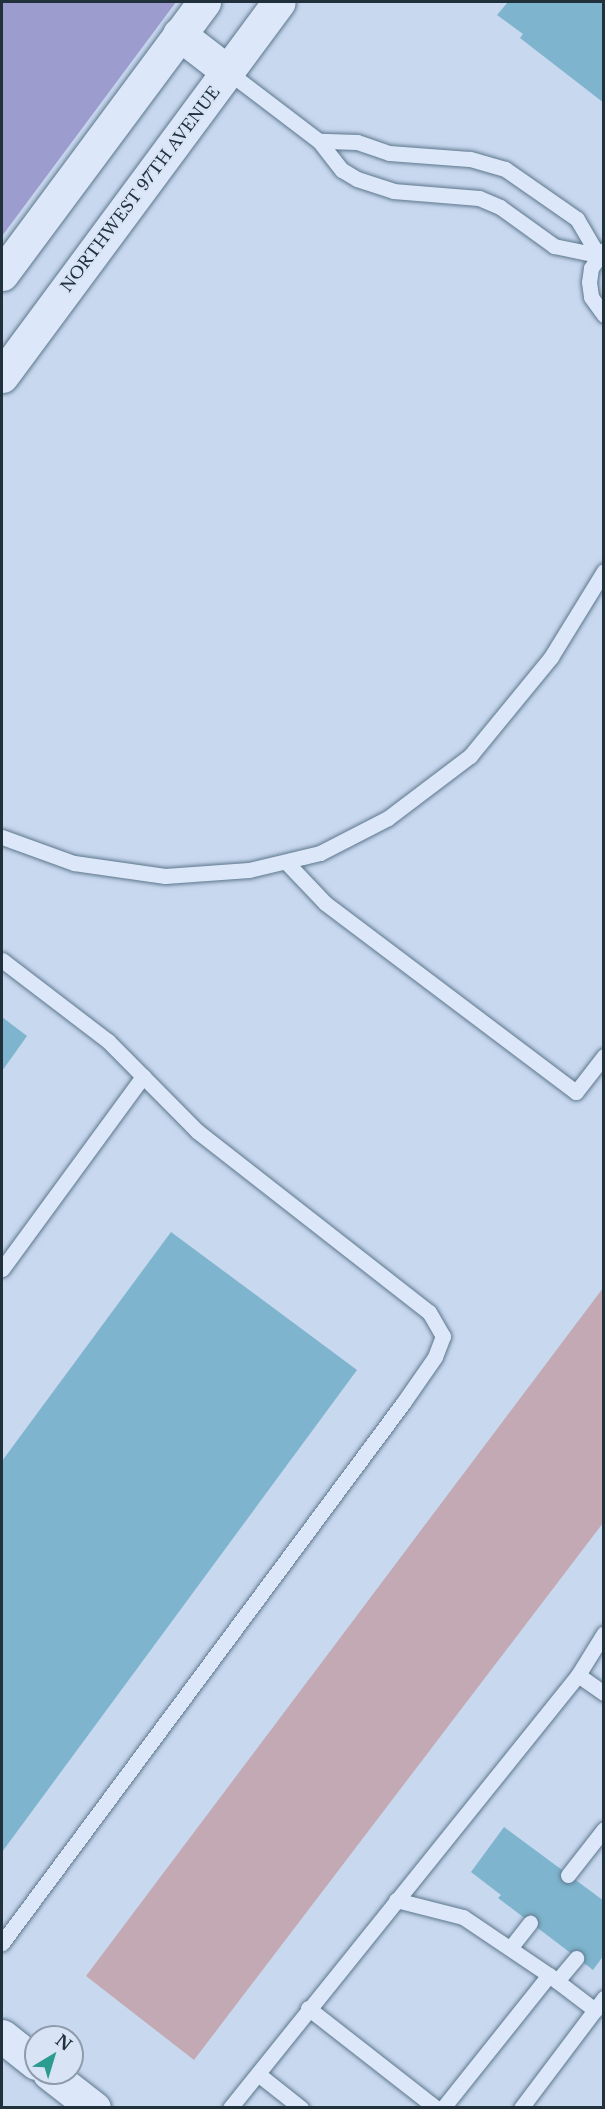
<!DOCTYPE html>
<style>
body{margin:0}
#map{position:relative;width:605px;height:2109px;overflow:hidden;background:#c8d8ef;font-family:"Libre Baskerville",serif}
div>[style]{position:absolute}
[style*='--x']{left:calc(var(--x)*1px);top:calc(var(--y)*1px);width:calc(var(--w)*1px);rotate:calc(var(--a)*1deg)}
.green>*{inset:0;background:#9d9cce}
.water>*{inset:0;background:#c3a9b3}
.building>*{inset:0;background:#7eb4cd}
.roads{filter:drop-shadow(0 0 2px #5d778c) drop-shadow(0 0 2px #5d778c)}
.service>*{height:15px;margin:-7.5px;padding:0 7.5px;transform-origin:7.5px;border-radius:7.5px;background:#dce8f9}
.tertiary>*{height:33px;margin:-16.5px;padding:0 16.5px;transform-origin:16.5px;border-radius:16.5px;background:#dce8f9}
span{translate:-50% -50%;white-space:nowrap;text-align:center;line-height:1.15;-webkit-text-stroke:4.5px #d8e4f6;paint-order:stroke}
.street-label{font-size:16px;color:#20313c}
.frame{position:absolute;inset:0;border:3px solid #20313c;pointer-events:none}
.north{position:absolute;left:24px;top:2025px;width:60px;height:60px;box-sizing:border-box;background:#d8e4f6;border:2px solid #8e9cac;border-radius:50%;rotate:38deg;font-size:16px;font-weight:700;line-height:24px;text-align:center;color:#20313c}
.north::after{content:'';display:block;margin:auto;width:21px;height:27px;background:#2c9b90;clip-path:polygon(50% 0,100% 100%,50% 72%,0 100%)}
</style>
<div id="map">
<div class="green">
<div style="clip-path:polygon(2px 2px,176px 2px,2px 236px)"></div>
</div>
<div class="water">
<div style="clip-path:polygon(603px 1288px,603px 1523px,194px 2060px,86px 1976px)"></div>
</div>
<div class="building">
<div style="clip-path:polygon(508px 2px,604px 2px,604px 103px,520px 38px,523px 34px,497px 15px)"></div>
<div style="clip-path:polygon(2px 1017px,27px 1036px,2px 1071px)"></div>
<div style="clip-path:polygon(171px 1232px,357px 1370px,2px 1852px,2px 1461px)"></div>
<div style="clip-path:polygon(504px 1827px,604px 1901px,604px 1955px,593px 1970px,498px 1898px,501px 1895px,471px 1872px)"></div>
</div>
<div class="roads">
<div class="service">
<div style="--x:227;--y:71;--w:116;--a:37.3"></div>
<div style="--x:319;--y:141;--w:37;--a:52"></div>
<div style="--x:342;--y:170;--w:17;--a:31"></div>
<div style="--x:357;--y:179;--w:38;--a:18"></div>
<div style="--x:393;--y:191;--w:86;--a:4.7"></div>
<div style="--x:479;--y:198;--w:23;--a:23"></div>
<div style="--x:500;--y:207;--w:67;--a:35.8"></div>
<div style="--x:554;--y:246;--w:45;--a:11.6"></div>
<div style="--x:598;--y:255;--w:42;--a:-120.3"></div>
<div style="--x:577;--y:219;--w:88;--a:-145.2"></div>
<div style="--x:505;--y:169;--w:37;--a:-164"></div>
<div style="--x:469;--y:159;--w:80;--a:-175.7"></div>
<div style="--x:389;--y:153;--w:34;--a:-161"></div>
<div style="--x:357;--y:142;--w:38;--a:-178"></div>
<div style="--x:604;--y:250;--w:22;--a:126"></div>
<div style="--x:591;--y:268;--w:14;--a:98"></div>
<div style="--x:589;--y:282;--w:15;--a:82"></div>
<div style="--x:591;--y:297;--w:22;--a:54"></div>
<div style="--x:2;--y:837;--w:77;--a:19.9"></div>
<div style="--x:74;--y:863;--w:92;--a:8.1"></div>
<div style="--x:165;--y:876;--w:84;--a:-4.1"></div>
<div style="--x:249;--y:870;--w:73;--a:-13.5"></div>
<div style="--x:320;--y:853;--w:76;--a:-27.2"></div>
<div style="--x:388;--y:818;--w:103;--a:-37.1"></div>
<div style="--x:470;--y:756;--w:128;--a:-50.7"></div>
<div style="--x:551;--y:657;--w:101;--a:-58.4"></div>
<div style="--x:288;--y:864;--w:54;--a:46.5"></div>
<div style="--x:325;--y:903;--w:314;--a:37"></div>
<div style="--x:576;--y:1092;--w:46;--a:-52.1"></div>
<div style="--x:2;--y:960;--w:133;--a:37.4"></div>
<div style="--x:108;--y:1041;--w:127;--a:45.3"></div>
<div style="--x:197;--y:1131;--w:294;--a:38"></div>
<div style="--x:429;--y:1312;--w:28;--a:60"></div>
<div style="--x:443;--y:1336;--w:22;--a:111"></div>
<div style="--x:435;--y:1357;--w:56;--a:124.8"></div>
<div style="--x:403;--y:1403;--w:673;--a:126.6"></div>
<div style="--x:2;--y:1269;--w:239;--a:-53.8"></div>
<div style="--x:578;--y:1675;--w:32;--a:35"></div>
<div style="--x:568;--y:1875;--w:58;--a:-52"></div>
<div style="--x:396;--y:1900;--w:69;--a:14.2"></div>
<div style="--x:463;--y:1917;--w:104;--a:34"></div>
<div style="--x:549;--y:1975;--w:170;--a:128.6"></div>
<div style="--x:511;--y:1947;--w:31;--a:-52"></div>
<div style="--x:549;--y:1975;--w:58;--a:37.3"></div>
<div style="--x:557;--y:1981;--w:30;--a:-50"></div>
<div style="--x:308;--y:2008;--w:162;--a:38"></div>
<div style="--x:258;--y:2074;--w:55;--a:38.3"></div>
<div style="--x:230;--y:2108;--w:556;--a:-51.21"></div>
<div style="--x:578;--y:1675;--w:49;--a:-58.2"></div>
<div style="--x:521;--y:2108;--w:138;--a:-53"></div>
</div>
<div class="tertiary">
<div style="--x:179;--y:34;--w:61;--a:37.6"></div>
<div style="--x:2;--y:274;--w:339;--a:-53.4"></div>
<div style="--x:2;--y:376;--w:465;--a:-53.5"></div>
<div style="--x:2;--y:2036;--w:43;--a:38.5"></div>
<div style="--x:49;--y:2073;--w:57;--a:37.9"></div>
</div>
</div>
<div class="street-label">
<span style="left:140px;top:189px;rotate:-53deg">NORTHWEST 97TH AVENUE</span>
</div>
<div class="frame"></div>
<div class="north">N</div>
</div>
